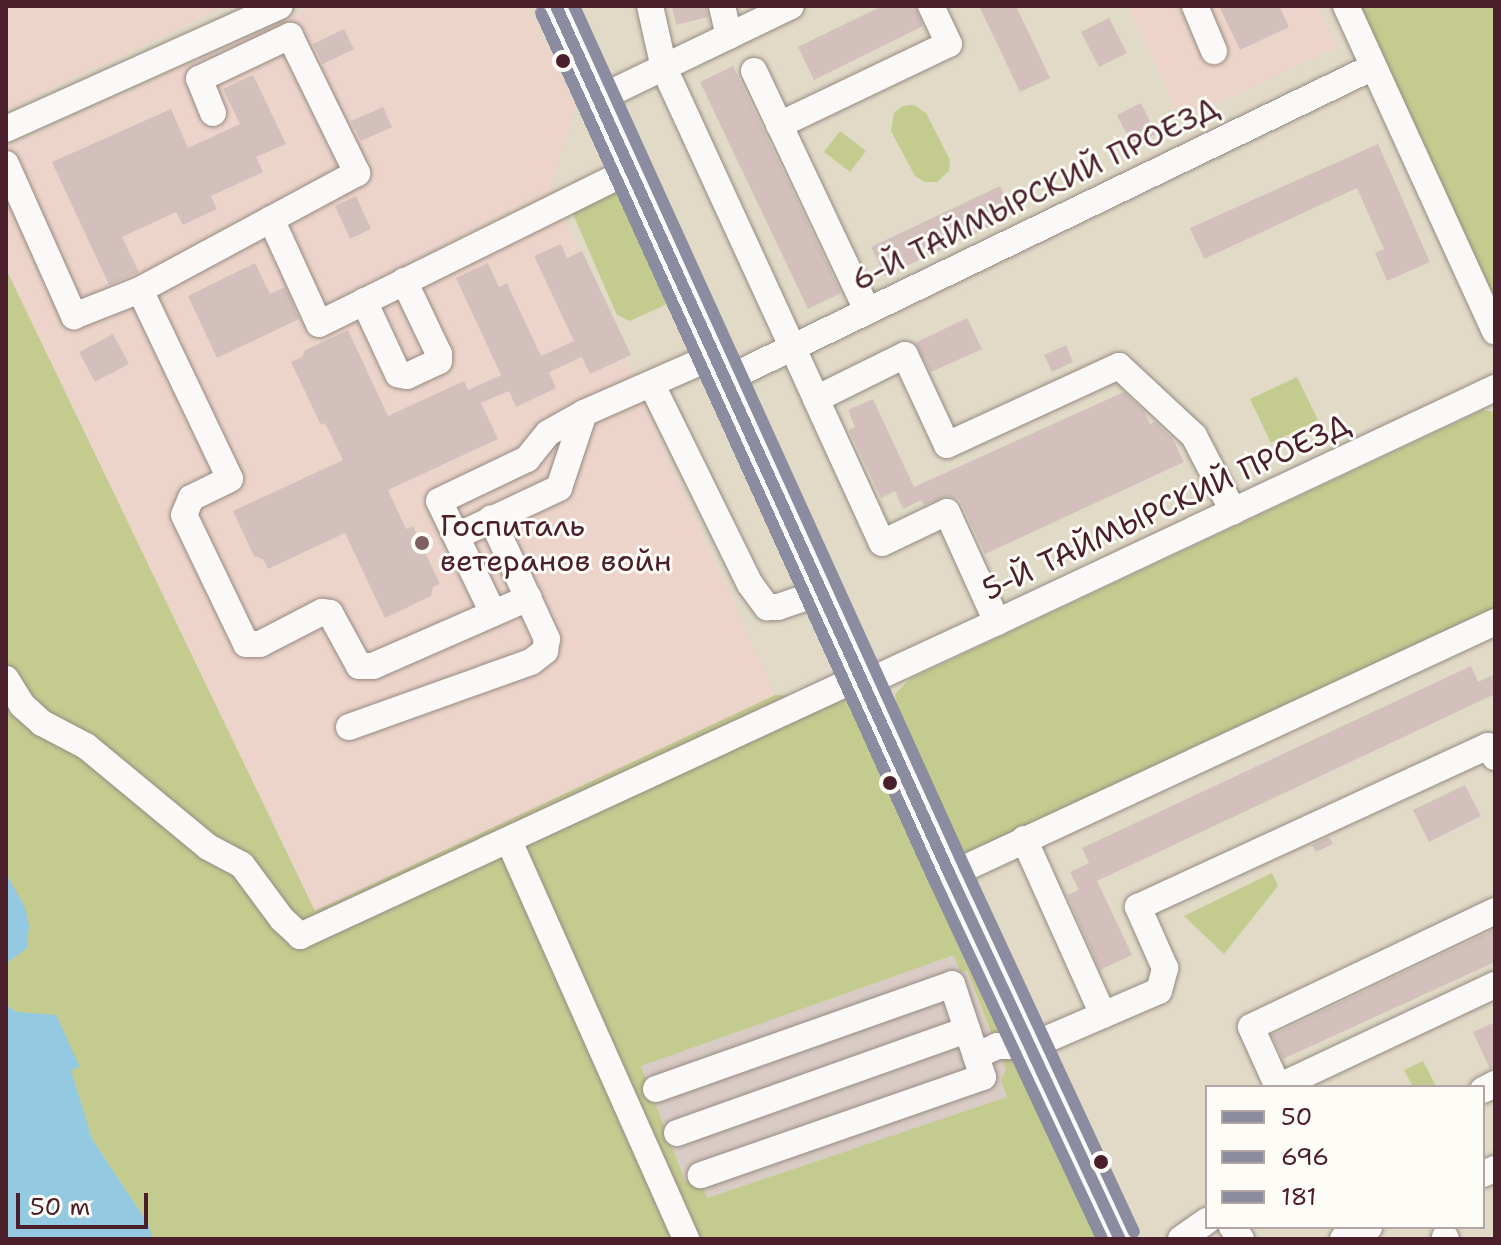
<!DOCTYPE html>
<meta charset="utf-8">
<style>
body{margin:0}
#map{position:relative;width:1501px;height:1245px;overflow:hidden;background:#e1dac7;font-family:"Shantell Sans",sans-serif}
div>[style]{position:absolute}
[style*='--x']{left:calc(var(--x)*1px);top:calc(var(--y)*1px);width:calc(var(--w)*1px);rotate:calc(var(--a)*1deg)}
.built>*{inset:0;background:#edd4ca}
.industrial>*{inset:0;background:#d9cbc5}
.green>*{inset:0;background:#c4cb8f}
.water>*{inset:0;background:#93c9e1}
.building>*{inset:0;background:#d3c0bd}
.roads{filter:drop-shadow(0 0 2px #958a82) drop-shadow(0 0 2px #958a82)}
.minor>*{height:26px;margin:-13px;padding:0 13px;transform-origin:13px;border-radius:13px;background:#faf9f7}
.bus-1>*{height:12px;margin:-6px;padding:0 6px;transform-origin:6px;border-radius:6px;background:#8c8ca0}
.bus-2>*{height:12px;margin:-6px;padding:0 6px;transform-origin:6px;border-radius:6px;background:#8c8ca0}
.bus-3>*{height:12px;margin:-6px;padding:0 6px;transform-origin:6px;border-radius:6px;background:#8c8ca0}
.dots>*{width:22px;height:22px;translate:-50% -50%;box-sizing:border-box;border:4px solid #fdfcf7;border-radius:50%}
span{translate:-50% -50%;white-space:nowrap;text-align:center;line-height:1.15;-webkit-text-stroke:6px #fdfcf7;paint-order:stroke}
.street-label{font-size:30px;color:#4a1f2b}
.poi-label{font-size:30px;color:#4a1f2b}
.left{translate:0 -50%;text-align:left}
.frame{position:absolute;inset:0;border:8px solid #4a1f2b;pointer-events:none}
.legend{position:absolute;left:1205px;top:1085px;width:280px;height:144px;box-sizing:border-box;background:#fdfcf7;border:2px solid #b5a4a5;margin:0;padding:10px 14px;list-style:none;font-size:24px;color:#4a1f2b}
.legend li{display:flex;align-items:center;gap:16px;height:40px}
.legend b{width:40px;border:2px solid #b5a4a5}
.scale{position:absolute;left:16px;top:1193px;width:132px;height:36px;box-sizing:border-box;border:4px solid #4a1f2b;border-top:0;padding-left:10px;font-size:24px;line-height:28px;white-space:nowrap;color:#4a1f2b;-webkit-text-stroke:6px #fdfcf7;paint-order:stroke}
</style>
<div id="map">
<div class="built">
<div style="clip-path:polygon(6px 6px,223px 6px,6px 112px)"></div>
<div style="clip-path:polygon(315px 6px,527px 6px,576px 106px,551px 186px,639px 392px,775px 695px,315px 911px,6px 269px,6px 147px)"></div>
<div style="clip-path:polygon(1127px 6px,1317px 6px,1337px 48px,1182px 120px)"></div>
</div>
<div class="industrial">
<div style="clip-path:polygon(954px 955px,966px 971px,1006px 1071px,1001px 1080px,1007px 1097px,707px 1198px,685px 1181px,641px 1066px)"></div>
</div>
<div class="green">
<div style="clip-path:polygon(1360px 6px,1495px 6px,1495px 300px)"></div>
<div style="clip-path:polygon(914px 105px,926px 113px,950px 160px,949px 171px,937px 182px,925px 182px,915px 176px,891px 131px,894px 113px,903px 106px)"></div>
<div style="clip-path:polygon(840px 131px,866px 151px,850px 172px,824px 152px)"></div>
<div style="clip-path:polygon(616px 188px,667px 304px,630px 321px,617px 315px,573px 214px,579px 204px)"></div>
<div style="clip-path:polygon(evenodd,6px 269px,315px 911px,775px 695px,847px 698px,858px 709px,1103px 1239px,6px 1239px,6px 269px,954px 955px,960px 972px,967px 971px,1006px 1070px,1001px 1080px,1007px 1097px,707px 1198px,701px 1181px,685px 1181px,641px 1066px,954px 955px)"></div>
<div style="clip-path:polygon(1297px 377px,1318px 420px,1271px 443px,1250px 399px)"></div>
<div style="clip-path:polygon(1483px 410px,1495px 412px,1495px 616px,963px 857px,957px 850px,899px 727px,895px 694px,910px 679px)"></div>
<div style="clip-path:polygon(1272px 873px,1278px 886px,1224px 954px,1184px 916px)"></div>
<div style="clip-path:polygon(1423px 1061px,1436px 1086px,1435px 1087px,1413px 1087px,1404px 1070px)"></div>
</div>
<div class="water">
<div style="clip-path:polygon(6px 874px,25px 907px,29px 925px,27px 948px,6px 964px)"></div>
<div style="clip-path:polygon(6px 1005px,17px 1012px,56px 1015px,80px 1067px,71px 1070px,92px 1139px,149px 1225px,152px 1239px,6px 1239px)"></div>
</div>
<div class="building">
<div style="clip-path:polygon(672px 6px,706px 6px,708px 17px,676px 25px)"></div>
<div style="clip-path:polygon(882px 6px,915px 6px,923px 26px,814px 80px,798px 47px)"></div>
<div style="clip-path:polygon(979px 6px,1016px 6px,1050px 78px,1020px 92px)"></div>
<div style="clip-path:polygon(1219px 6px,1279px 6px,1289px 27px,1240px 50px)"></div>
<div style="clip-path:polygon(1109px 18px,1127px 53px,1099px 67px,1081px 32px)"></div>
<div style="clip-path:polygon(344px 29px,354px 49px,323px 64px,313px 44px)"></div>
<div style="clip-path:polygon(733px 66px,841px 293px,808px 309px,700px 82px)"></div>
<div style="clip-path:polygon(253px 75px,286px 144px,256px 157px,263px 172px,211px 196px,217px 209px,183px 225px,176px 212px,122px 237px,139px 272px,109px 285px,52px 162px,171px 109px,188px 148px,240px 124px,223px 89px)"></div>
<div style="clip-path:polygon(1141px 103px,1156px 134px,1132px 145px,1117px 115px)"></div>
<div style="clip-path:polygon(383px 107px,392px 127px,361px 141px,351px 121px)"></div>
<div style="clip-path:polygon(1378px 144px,1430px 262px,1387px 281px,1375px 253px,1384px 249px,1357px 188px,1204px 259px,1190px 228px)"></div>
<div style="clip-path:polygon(1000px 186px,1014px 215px,885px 276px,871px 247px)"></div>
<div style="clip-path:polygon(356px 196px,371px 229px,350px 239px,335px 206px)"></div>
<div style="clip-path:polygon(561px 244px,567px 258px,582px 251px,631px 355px,590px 374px,582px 357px,549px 372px,556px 388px,516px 407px,509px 391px,481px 403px,498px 439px,388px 490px,406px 529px,413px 526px,440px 584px,433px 587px,431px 596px,385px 618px,345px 533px,268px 569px,263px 559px,254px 556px,233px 511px,343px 460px,325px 423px,321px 425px,291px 362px,302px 357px,305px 350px,348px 330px,388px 416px,464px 381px,468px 390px,501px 375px,456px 278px,488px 263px,499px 287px,507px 283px,541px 356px,574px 341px,534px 256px)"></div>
<div style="clip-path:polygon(255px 263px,270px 294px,285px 287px,299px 319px,217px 358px,188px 296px)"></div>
<div style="clip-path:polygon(967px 318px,982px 349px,931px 372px,915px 343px)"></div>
<div style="clip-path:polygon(113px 334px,129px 364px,95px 382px,79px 352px)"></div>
<div style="clip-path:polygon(1066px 345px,1073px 362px,1052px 372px,1044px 355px)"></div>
<div style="clip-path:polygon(1124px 392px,1144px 411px,1150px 424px,1155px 422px,1172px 438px,1184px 462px,985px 554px,960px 500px,948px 496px,924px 505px,921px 500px,903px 509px,895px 491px,881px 498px,849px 430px,855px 427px,848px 410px,873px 399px,914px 487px)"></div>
<div style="clip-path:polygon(1471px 666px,1478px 682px,1495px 674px,1495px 694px,1097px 881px,1132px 955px,1100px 970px,1067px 895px,1079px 890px,1070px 872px,1089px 863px,1082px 848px)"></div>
<div style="clip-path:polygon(1465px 785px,1481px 816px,1429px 842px,1413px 810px)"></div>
<div style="clip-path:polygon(1329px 837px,1333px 844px,1316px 852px,1312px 845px)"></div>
<div style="clip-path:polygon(1495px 929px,1495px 962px,1283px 1059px,1272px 1035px)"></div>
<div style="clip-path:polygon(1495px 1022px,1495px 1068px,1490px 1069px,1473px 1032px)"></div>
</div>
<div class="roads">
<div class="minor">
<div style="--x:556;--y:6;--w:954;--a:65.61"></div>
<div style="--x:950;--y:875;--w:402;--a:65"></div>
<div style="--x:650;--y:6;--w:64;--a:77.3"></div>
<div style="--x:664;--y:68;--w:364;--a:65.3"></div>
<div style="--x:816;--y:399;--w:99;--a:-26.3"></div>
<div style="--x:905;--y:355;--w:99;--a:65"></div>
<div style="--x:947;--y:445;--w:189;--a:-24.7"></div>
<div style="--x:1119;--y:366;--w:103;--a:43"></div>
<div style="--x:1194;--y:436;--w:85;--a:62.5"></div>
<div style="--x:722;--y:6;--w:31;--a:77"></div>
<div style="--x:1195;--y:6;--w:49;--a:67.1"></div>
<div style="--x:1346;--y:6;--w:358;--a:65.4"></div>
<div style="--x:754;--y:71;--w:264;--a:64.7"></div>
<div style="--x:598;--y:99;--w:214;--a:-25.7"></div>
<div style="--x:213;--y:113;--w:37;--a:-112"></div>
<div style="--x:199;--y:79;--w:101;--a:-25.3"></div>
<div style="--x:290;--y:36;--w:153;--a:63.9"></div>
<div style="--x:357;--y:173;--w:247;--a:151.7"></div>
<div style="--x:140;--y:290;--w:209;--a:64.5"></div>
<div style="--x:230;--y:479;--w:43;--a:154"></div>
<div style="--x:191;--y:498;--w:18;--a:112"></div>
<div style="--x:184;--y:515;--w:143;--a:64.3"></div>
<div style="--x:246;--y:644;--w:14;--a:0"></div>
<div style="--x:260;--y:644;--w:70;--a:-27.3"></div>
<div style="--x:322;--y:612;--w:8;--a:7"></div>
<div style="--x:330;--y:613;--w:60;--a:61.3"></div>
<div style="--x:359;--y:666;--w:14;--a:0"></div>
<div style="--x:373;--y:666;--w:170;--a:-23.6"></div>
<div style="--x:779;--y:125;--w:188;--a:-25.5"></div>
<div style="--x:949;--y:44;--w:42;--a:-115.3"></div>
<div style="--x:6;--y:129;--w:300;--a:-24.2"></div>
<div style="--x:6;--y:164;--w:167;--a:65.9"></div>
<div style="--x:74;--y:316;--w:71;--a:-21.5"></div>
<div style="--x:271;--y:219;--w:115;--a:65.4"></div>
<div style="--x:319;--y:324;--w:347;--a:-26.3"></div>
<div style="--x:364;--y:301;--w:81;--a:65"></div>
<div style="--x:398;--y:374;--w:9;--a:13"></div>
<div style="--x:407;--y:376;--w:35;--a:-25"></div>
<div style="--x:439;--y:361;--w:7;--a:-90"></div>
<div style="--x:439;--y:354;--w:81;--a:-115.6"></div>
<div style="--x:725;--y:380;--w:720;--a:-25.78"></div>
<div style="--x:652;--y:385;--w:222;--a:63.8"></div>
<div style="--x:750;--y:584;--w:29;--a:54"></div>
<div style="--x:767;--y:607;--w:11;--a:0"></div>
<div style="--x:778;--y:607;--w:46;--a:-18.8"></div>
<div style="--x:816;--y:399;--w:158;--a:65.4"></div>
<div style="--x:882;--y:543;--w:72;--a:-25.5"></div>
<div style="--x:947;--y:512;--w:121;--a:65.6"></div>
<div style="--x:457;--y:536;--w:113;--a:-25.2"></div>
<div style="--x:559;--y:488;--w:79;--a:-71.6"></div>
<div style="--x:493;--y:613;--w:124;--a:-115.7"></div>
<div style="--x:439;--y:501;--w:98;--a:-25.5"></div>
<div style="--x:527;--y:459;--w:33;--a:-51"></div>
<div style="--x:548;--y:433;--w:41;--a:-29.1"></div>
<div style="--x:584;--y:413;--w:142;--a:-23.7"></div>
<div style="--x:6;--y:679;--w:31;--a:58"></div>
<div style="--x:22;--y:705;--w:27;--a:42"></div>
<div style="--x:42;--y:723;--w:50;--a:27.6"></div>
<div style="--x:86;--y:746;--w:158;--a:39.6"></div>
<div style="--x:208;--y:847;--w:38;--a:28"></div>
<div style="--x:242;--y:865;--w:67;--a:53.5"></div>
<div style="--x:282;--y:919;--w:25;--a:43"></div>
<div style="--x:300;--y:936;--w:598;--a:-24.81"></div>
<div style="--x:843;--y:685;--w:22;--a:-5"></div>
<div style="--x:865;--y:683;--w:145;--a:-24.8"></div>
<div style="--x:997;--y:622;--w:550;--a:-25.17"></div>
<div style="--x:349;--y:727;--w:193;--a:-19.7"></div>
<div style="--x:531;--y:662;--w:18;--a:-38"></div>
<div style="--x:545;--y:651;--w:12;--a:-81"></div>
<div style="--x:547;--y:639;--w:133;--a:-114.8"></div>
<div style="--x:1024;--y:839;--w:193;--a:65.8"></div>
<div style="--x:509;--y:841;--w:436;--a:66"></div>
<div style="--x:950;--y:875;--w:601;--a:-24.9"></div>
<div style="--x:1495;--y:911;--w:270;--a:154.6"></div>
<div style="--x:1251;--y:1027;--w:66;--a:65.8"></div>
<div style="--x:1278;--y:1087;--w:240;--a:-25.2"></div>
<div style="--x:976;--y:1056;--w:23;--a:-25"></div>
<div style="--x:997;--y:1046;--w:34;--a:0"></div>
<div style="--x:1031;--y:1046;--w:139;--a:-23.3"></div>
<div style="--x:1159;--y:991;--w:24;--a:-75"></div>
<div style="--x:1165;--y:968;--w:67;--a:-113.9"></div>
<div style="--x:1138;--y:907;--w:385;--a:-24.7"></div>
<div style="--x:1488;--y:746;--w:13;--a:58"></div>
<div style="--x:656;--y:1089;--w:314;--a:-19.5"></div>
<div style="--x:952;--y:984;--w:98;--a:71.6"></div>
<div style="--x:983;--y:1077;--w:299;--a:160.8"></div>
<div style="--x:1483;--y:1090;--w:13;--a:-27"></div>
<div style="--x:677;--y:1133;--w:308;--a:-19.6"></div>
<div style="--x:1483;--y:1174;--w:13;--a:-23"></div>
<div style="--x:1232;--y:1227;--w:15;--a:53"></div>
<div style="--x:1445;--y:1237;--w:2;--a:63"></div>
<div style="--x:1181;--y:1239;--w:32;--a:-35"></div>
<div style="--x:1343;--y:1239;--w:29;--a:-25"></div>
</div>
</div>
<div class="bus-1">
<div style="--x:556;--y:6;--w:954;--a:65.61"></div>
<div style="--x:950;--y:875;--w:402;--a:65"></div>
</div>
<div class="bus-2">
<div style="--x:541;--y:13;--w:954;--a:65.61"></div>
<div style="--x:935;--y:882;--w:394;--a:64.9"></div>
</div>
<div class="bus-3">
<div style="--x:574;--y:6;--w:947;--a:65.6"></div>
<div style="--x:965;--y:868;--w:401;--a:65.1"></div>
</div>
<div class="dots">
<div style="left:563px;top:61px;background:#4a1f2b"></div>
<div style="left:422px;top:543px;background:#7f6062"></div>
<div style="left:890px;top:783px;background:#4a1f2b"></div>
<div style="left:1101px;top:1162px;background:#4a1f2b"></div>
</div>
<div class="street-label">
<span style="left:1035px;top:194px;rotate:-26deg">6-Й ТАЙМЫРСКИЙ ПРОЕЗД</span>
<span style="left:1166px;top:507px;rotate:-25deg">5-Й ТАЙМЫРСКИЙ ПРОЕЗД</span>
</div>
<div class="poi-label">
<span class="left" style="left:440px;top:543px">Госпиталь<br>ветеранов войн</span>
</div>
<div class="frame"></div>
<ul class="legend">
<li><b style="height:10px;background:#8c8ca0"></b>50</li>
<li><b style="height:10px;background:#8c8ca0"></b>696</li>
<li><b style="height:10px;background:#8c8ca0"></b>181</li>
</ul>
<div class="scale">50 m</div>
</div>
